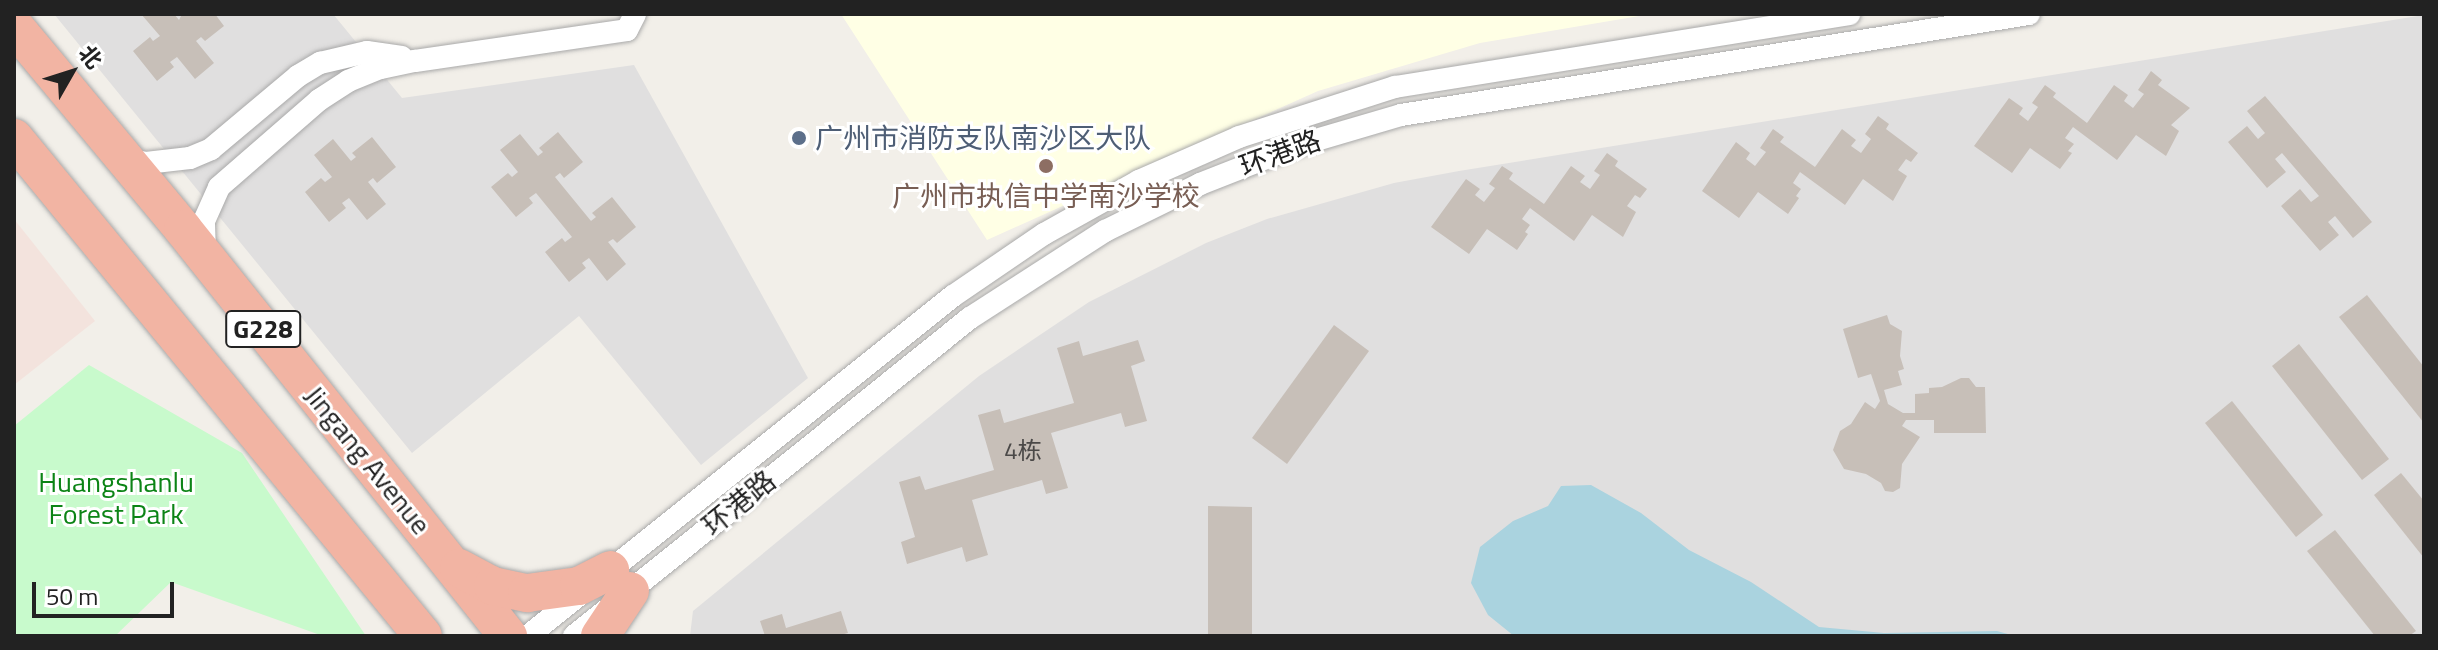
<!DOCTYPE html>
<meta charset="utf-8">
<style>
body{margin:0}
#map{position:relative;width:2438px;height:650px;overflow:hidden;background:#f2efe9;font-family:"Titillium Web","Noto Sans SC",sans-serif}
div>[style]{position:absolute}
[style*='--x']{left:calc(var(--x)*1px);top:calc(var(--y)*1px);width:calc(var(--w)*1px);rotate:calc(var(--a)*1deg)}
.residential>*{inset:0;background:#e0dfdf}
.education>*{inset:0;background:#ffffe5}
.military>*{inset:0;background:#f3e3dd}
.park>*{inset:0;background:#c8facc}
.water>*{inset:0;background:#aad3df}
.building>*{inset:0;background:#c7bfb8}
.roads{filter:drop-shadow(0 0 2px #a9a9a9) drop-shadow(0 0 2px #a9a9a9)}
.minor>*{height:22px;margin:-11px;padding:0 11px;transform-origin:11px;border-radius:11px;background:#fff}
.trunk>*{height:38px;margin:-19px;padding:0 19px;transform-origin:19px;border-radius:19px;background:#f2b4a3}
.dots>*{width:22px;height:22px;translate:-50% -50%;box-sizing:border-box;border:4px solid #fff;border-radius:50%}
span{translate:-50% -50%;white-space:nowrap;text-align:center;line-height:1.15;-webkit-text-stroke:6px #fff;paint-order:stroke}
.number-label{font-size:24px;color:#4b4948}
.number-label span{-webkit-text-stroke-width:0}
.shield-label span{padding:2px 6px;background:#fff;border:2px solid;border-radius:6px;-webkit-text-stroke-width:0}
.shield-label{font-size:26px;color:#222;font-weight:700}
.service-label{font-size:28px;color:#4e5e75}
.left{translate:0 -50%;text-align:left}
.street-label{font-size:28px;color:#222}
.education-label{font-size:28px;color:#785e54}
.park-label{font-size:28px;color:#0c8416}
.frame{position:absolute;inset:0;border:16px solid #222;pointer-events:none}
.north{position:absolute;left:32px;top:32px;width:80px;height:80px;-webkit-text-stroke:6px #fff;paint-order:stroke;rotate:51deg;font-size:22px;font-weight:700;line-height:32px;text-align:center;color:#222}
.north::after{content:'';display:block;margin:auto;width:28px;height:36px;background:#222;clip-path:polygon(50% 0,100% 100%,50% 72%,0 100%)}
.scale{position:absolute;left:32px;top:582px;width:142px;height:36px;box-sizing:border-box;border:4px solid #222;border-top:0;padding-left:10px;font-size:24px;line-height:28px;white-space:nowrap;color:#222;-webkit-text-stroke:6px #fff;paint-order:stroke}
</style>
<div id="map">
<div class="residential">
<div style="clip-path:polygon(54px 14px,333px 14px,402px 98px,634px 65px,808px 378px,701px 465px,579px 316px,412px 453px)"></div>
<div style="clip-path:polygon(2424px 15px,2424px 636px,690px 636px,693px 611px,979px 376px,1089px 302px,1206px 243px,1267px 219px,1394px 183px,1459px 171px)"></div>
</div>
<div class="education">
<div style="clip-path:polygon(841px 14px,1651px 14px,1480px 43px,1318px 91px,987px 240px)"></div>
</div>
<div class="military">
<div style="clip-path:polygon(14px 219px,95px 321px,14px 385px)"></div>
</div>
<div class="park">
<div style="clip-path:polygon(89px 365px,242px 453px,366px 636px,323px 636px,171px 582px,115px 636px,14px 636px,14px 426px)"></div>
</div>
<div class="water">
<div style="clip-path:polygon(1591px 485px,1641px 513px,1689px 550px,1751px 582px,1819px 627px,1884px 633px,1997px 631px,2015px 636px,1514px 636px,1488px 615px,1471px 583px,1480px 547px,1513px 521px,1548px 506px,1561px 486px)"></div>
</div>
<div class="building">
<div style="clip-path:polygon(141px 14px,174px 14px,179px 20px,182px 14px,215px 14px,224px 26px,205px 41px,201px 37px,196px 41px,214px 63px,195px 79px,177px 57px,170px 62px,174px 67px,157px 81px,133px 51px,150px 37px,153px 41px,160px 36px)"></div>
<div style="clip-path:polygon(2151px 71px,2162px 80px,2158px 85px,2190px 108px,2171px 125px,2179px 131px,2166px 156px,2136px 135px,2117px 160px,2073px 127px,2065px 138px,2074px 144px,2068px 151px,2072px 153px,2060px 169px,2030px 148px,2012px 173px,1974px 146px,2009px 98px,2023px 108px,2019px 114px,2028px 121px,2038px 107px,2032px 103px,2045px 85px,2056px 93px,2053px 97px,2087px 123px,2114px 85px,2128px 95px,2124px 101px,2133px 108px,2144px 94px,2138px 90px)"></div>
<div style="clip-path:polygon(2265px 96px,2372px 222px,2353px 238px,2335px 216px,2328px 222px,2339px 235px,2320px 251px,2281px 206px,2300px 189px,2311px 202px,2319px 196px,2282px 153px,2275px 159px,2286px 172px,2267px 188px,2228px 142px,2247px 126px,2258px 139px,2265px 133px,2247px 111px)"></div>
<div style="clip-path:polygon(1878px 116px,1889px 124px,1886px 129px,1918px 153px,1911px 162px,1906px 159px,1898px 170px,1907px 176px,1893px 201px,1863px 179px,1845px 205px,1800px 172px,1793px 183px,1801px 189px,1796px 196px,1799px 198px,1788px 214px,1758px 192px,1739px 218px,1702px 191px,1736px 142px,1750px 153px,1746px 159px,1755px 166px,1766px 152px,1760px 148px,1773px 129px,1784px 137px,1780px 142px,1815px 167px,1842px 129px,1856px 140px,1851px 146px,1861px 153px,1871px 139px,1865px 134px)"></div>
<div style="clip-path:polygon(558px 132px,583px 162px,564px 178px,560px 173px,555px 177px,591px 221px,596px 217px,592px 213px,612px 197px,636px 227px,617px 243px,613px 239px,608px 242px,626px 264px,607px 281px,589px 258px,582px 263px,586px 268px,569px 282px,545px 252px,562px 238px,565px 242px,572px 237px,536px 193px,529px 198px,533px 203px,516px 217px,491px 187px,508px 173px,512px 177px,518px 172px,500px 150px,520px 134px,538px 156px,543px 152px,539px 148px)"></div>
<div style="clip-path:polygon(372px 137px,396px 167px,377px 183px,373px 178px,368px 182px,386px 204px,367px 220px,349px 198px,342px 203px,346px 208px,329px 222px,305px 192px,321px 178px,325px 182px,332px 177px,314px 155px,333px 139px,351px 161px,356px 157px,352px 153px)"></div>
<div style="clip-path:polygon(1607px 153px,1618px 161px,1615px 166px,1647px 189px,1640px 198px,1635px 195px,1627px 206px,1636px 212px,1623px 237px,1592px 215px,1574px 241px,1530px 208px,1522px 219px,1530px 225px,1525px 232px,1528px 234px,1517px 250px,1487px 229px,1469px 254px,1431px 227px,1466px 179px,1480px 189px,1475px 195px,1484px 202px,1495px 188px,1489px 184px,1502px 166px,1513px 173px,1509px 179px,1544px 204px,1571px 166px,1585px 176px,1580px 182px,1590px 189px,1600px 175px,1594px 171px)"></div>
<div style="clip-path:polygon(2367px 295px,2424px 367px,2424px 423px,2339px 317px)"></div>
<div style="clip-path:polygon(1887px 315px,1890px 324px,1902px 331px,1900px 356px,1904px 369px,1898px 371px,1902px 385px,1884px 390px,1888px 404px,1903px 413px,1915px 413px,1915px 394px,1929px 393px,1929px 388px,1942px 387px,1961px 378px,1969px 378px,1976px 387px,1985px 387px,1986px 433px,1934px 433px,1934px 420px,1906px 420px,1902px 426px,1920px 437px,1902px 464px,1900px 488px,1893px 492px,1885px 491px,1881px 483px,1866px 474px,1844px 469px,1833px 450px,1840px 431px,1851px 424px,1865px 402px,1875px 409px,1880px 401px,1871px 374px,1858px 378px,1843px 329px)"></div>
<div style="clip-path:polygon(1334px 325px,1369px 351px,1287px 464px,1252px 438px)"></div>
<div style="clip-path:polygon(1138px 340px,1145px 361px,1131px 366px,1147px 421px,1125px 427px,1121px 413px,1051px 433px,1068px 488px,1046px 494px,1042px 480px,972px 500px,988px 555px,966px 562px,962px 547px,907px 564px,901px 542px,915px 537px,899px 482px,920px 476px,925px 490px,994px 470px,978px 415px,1000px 409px,1004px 423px,1074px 403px,1057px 348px,1079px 341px,1083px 356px)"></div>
<div style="clip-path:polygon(2299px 344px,2389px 459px,2362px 480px,2272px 366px)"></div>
<div style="clip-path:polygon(2232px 401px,2323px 515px,2296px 537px,2205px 423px)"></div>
<div style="clip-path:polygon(2401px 473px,2424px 501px,2424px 558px,2374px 495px)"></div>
<div style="clip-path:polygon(1208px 506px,1252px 507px,1252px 636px,1208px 636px)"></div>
<div style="clip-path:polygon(2335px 530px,2416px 631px,2409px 636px,2375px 636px,2307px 551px)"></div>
<div style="clip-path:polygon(841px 611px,848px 633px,837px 636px,765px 636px,760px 621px,782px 614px,786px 628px)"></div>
</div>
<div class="roads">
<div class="minor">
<div style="--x:124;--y:158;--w:23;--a:13"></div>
<div style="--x:146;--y:163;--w:44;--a:-6.5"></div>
<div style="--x:190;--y:158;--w:23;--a:-23"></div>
<div style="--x:211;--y:149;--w:114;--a:-40"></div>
<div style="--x:298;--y:76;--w:26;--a:-31"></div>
<div style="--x:320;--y:63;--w:48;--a:-13.2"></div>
<div style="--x:367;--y:52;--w:35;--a:8"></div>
<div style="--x:205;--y:253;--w:32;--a:-92"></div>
<div style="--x:204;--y:221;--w:37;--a:-66"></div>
<div style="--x:219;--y:187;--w:133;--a:-41"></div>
<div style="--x:319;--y:100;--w:35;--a:-33"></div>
<div style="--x:348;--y:81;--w:35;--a:-22"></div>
<div style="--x:381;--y:68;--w:35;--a:-12"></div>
<div style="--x:415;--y:61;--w:214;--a:-8.3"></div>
<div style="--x:627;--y:30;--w:18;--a:-63"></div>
<div style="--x:528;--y:636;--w:544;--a:-38.66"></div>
<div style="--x:953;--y:296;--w:110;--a:-34.3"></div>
<div style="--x:1044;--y:234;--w:109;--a:-29.2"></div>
<div style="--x:1139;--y:181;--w:109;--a:-23.7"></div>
<div style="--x:1239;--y:137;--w:164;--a:-17.8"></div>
<div style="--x:1395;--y:87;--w:460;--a:-9.1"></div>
<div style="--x:574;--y:636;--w:508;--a:-38.77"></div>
<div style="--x:970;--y:318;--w:161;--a:-32.8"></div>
<div style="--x:1105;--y:231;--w:106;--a:-26.3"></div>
<div style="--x:1200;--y:184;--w:106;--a:-21.5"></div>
<div style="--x:1299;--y:145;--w:106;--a:-16.4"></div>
<div style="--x:1401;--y:115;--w:636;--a:-9.14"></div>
</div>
<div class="trunk">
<div style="--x:14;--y:26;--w:264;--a:50.2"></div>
<div style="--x:183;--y:229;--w:521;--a:51.39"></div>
<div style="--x:14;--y:138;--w:644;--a:50.6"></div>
<div style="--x:459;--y:568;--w:38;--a:28"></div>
<div style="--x:493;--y:586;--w:35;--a:12"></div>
<div style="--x:527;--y:593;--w:52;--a:-7.7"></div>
<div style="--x:579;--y:586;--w:35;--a:-27"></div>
<div style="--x:600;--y:636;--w:54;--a:-56.3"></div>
</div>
</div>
<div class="dots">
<div style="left:799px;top:138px;background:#5c6f8a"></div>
<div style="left:1046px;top:166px;background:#8d6e63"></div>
</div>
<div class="number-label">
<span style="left:1023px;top:451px">4栋</span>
</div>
<div class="shield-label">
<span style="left:263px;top:329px">G228</span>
</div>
<div class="service-label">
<span class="left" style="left:815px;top:138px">广州市消防支队南沙区大队</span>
</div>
<div class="street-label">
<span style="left:1280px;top:153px;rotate:-20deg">环港路</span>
<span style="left:368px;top:460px;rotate:51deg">Jingang Avenue</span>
<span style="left:739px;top:503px;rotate:-39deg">环港路</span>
</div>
<div class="education-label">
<span style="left:1046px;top:196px">广州市执信中学南沙学校</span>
</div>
<div class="park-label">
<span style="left:116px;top:498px">Huangshanlu<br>Forest Park</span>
</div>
<div class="frame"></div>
<div class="north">北</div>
<div class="scale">50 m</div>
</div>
